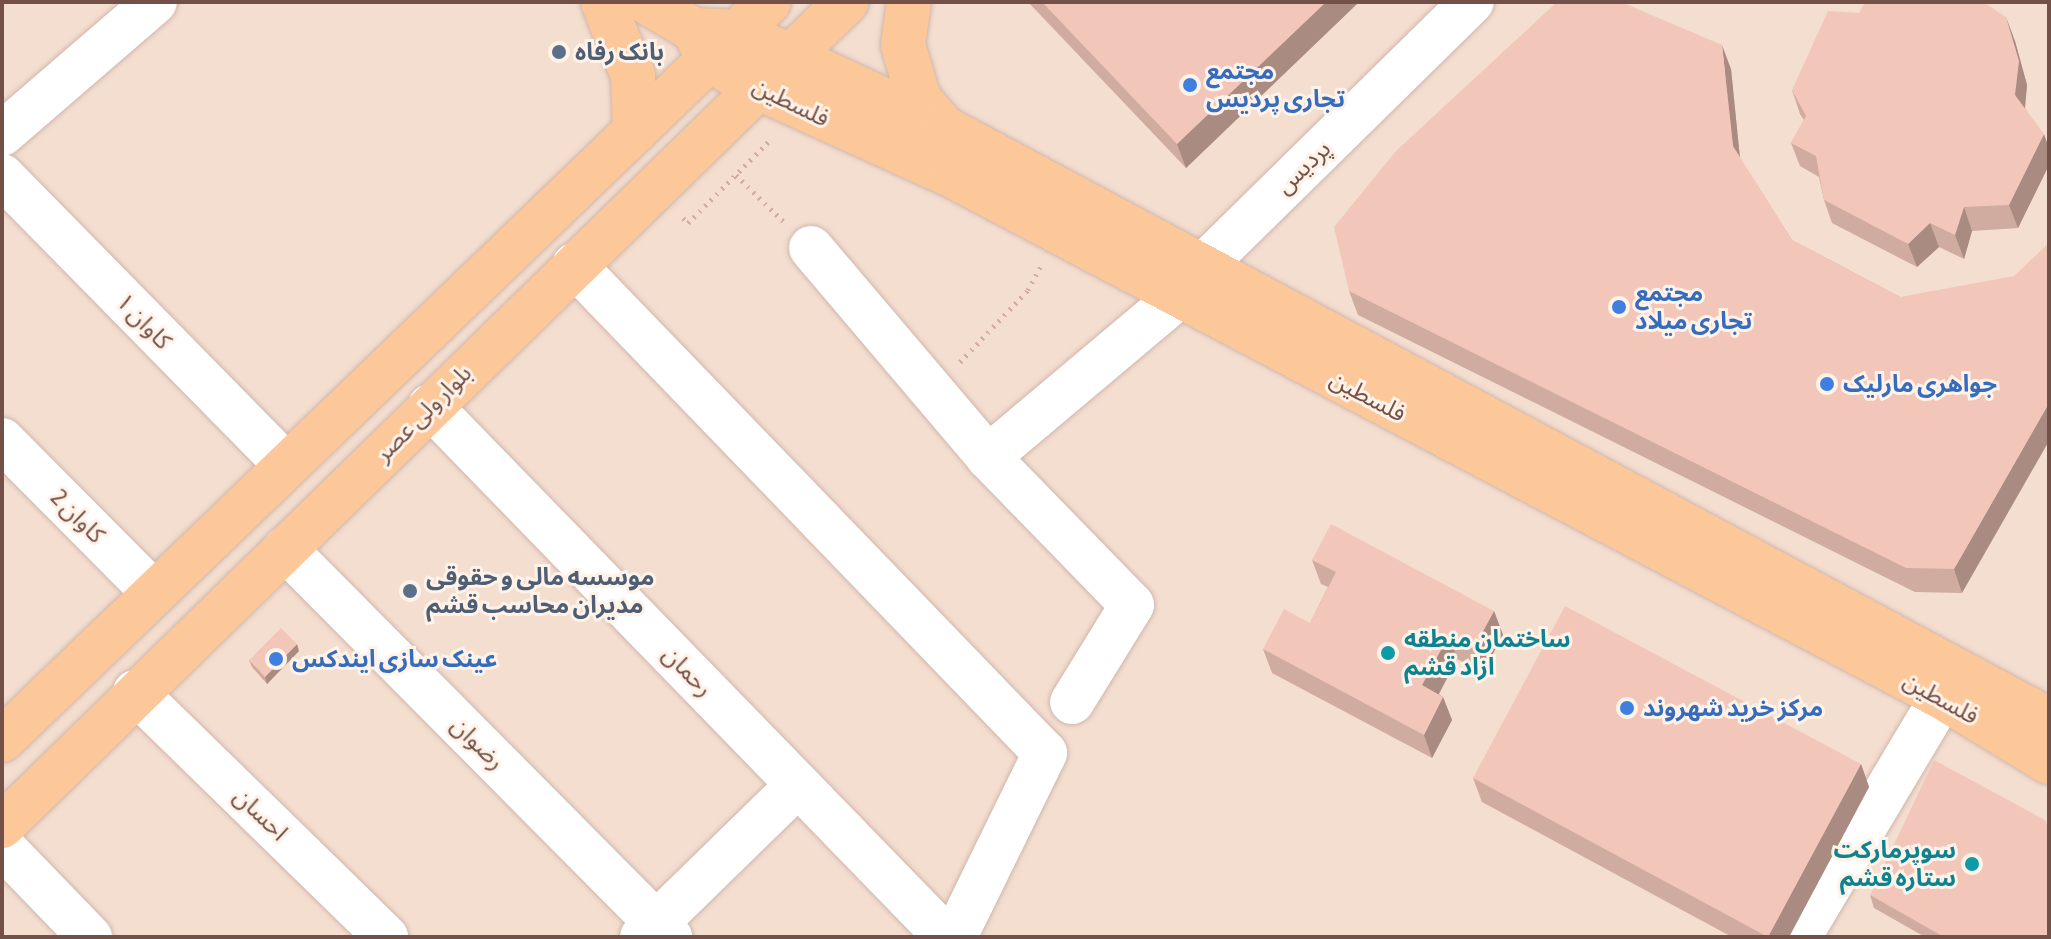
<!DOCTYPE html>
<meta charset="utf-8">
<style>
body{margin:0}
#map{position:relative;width:2051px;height:939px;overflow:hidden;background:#fceee1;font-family:"Asap Condensed","Noto Sans Arabic",sans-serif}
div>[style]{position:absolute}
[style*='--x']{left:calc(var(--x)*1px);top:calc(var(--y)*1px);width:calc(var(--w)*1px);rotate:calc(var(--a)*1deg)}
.residential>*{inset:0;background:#f4ded0}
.path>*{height:5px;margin-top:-2.5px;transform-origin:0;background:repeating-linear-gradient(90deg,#d7aa9c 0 2px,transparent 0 8px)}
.roads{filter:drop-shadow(0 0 2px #d0b6ab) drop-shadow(0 0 2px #d0b6ab)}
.minor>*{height:44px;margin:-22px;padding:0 22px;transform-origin:22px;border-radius:22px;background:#fff}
.major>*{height:44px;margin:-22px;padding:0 22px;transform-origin:22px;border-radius:22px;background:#fcc899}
.wall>*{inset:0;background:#d0ab9f}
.shaded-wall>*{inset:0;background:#a98b82}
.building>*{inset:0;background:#f2c7b9}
.dots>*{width:22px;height:22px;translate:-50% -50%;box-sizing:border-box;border:4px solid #fff2e8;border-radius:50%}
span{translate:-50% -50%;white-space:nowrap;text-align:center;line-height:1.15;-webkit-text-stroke:6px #fff2e8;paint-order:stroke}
.service-label{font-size:24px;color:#4e5e75;font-weight:700}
.left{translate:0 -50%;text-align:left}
.shop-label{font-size:24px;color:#366cbe;font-weight:700}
.street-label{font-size:24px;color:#745148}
.culture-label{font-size:24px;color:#0d838f;font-weight:700}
.right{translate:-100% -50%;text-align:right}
.frame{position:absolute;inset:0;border:4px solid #745148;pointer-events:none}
</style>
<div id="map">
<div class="residential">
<div style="clip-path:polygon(2px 2px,2049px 2px,2049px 937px,2px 937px)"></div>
</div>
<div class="path">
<div style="--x:736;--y:175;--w:67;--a:44.4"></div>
<div style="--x:683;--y:218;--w:7;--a:45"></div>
<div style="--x:688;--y:223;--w:120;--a:-45.3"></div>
<div style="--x:960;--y:362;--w:99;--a:-46.6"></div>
<div style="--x:1028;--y:290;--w:27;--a:-62"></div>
</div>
<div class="roads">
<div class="minor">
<div style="--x:2;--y:134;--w:202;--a:-40.8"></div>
<div style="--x:2;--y:176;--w:405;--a:45.5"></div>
<div style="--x:811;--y:248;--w:274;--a:49.7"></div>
<div style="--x:988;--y:457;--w:206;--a:45.8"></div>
<div style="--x:1132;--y:605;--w:114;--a:121.7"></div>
<div style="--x:574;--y:265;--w:678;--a:46.02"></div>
<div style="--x:1045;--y:753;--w:205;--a:116.1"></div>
<div style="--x:1203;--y:266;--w:377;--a:-44.5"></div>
<div style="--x:430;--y:406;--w:740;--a:45.82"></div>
<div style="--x:2;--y:440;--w:214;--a:45.2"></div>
<div style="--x:988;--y:457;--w:250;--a:-40.1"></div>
<div style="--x:285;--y:549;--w:547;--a:45.22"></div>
<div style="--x:135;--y:692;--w:351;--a:44.3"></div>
<div style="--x:2;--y:846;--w:127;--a:46"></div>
<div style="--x:642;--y:937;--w:218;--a:-44.3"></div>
<div style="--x:1799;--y:937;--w:279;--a:-59.2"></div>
</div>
<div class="major">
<div style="--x:603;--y:2;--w:80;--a:67.9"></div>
<div style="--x:633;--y:76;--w:55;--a:87.9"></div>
<div style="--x:647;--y:2;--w:55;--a:30.8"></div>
<div style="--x:694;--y:30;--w:34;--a:63"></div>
<div style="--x:709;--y:60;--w:55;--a:29.4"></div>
<div style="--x:757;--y:87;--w:217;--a:24.4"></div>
<div style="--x:955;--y:177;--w:1116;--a:27.78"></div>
<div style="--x:1942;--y:697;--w:125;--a:31.3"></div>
<div style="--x:909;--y:2;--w:43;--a:97.9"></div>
<div style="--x:903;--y:45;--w:56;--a:73.5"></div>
<div style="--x:919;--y:99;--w:38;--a:49"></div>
<div style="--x:694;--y:30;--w:44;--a:2.6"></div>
<div style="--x:738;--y:32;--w:227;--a:25"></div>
<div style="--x:944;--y:128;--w:1254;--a:28.18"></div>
<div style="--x:2;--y:740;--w:1064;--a:-43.9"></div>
<div style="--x:2;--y:826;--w:1180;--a:-44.31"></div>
</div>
</div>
<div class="wall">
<div style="clip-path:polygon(1028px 2px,1359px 2px,1186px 168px)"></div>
<div style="clip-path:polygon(2015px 41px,2027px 85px,2025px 108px,2049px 148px,2049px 165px,2018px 228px,1972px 231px,1964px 259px,1939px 247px,1917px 267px,1832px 223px,1824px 200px,1819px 177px,1800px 166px,1791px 143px,1804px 120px,1800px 114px,1792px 90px)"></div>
<div style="clip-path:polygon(1731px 69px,1740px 158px,1792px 240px,1900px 297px,1962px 593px,1915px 592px,1358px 315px,1349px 291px)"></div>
<div style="clip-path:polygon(1312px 560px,1494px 611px,1503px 635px,1483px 672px,1457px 659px,1439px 694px,1443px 697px,1452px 720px,1432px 758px,1272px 673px,1263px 649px,1310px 623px,1328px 587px,1321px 584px)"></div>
<div style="clip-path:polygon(299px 651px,267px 684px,252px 667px,249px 660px)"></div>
<div style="clip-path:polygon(1861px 764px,1869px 787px,1789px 937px,1732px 937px,1482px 802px,1473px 778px)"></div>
<div style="clip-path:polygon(1870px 895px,2049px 937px,1925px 937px,1874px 908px)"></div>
</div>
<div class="shaded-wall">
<div style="clip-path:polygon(1326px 2px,1359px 2px,1186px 168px,1177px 144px)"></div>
<div style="clip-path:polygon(2006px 17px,2015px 41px,2027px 85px,2024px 118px,2015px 95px)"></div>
<div style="clip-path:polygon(1722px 45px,1731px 69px,1741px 169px,1733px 146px)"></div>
<div style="clip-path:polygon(2044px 134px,2049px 148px,2049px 165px,2018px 228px,2009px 205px)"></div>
<div style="clip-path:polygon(1964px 207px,1972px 231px,1964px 259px,1955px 235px)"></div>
<div style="clip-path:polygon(1930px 223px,1939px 247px,1917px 267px,1908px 244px)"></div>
<div style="clip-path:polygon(2049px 403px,2049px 441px,1962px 593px,1954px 569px)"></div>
<div style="clip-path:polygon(1494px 611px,1503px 635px,1483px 672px,1474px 648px)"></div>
<div style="clip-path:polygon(1449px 635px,1457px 659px,1431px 709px,1422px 685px)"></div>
<div style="clip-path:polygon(297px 644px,299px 651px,267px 684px,265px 677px)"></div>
<div style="clip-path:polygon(1443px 697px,1452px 720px,1432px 758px,1424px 735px)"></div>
<div style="clip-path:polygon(1861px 764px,1869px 787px,1789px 937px,1768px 937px)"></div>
</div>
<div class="building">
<div style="clip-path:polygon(1042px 2px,1326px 2px,1177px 144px)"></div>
<div style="clip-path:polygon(1557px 2px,1621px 2px,1722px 45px,1733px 146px,1792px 240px,1900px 297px,2014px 276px,2049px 243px,2049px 403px,1954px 569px,1906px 568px,1349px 291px,1334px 227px,1396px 151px)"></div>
<div style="clip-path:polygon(1865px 2px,1983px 2px,2006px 17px,2019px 61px,2015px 95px,2044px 134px,2009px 205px,1964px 207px,1955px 235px,1930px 223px,1908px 244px,1824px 200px,1816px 156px,1791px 143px,1806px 116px,1792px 90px,1828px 11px,1859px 13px)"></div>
<div style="clip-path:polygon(1331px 524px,1494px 611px,1474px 648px,1449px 635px,1422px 685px,1443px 697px,1424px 735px,1263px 649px,1284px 609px,1310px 623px,1336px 572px,1312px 560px)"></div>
<div style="clip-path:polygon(1565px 606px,1861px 764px,1768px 937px,1473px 778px)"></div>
<div style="clip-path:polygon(281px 628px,297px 644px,265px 677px,249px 660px)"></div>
<div style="clip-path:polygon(1934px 760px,2045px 820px,2049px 830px,2049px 937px,1944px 937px,1870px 895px)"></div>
</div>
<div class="dots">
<div style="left:559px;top:52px;background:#5c6f8a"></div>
<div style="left:1190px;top:85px;background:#3f7fe0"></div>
<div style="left:1619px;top:307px;background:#3f7fe0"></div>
<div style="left:1827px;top:384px;background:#3f7fe0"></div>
<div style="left:410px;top:591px;background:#5c6f8a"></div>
<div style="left:1388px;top:653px;background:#0f9aa8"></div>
<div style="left:276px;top:659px;background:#3f7fe0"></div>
<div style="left:1627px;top:708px;background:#3f7fe0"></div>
<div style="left:1972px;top:864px;background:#0f9aa8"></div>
</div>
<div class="service-label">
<span class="left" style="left:575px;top:52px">بانک رفاه</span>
<span class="left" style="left:426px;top:591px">موسسه مالی و حقوقی<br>مدیران محاسب قشم</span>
</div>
<div class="shop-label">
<span class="left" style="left:1206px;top:85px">مجتمع<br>تجاری پردیس</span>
<span class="left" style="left:1635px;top:307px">مجتمع<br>تجاری میلاد</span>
<span class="left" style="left:1843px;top:384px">جواهری مارلیک</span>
<span class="left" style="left:292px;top:659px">عینک سازی ایندکس</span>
<span class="left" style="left:1643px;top:708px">مرکز خرید شهروند</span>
</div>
<div class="street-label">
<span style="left:791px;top:102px;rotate:26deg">فلسطین</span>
<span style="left:1303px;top:167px;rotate:-44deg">پردیس</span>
<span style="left:144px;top:321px;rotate:46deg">کاوان ۱</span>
<span style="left:1368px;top:396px;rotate:28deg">فلسطین</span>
<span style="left:423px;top:413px;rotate:-45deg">بلوار ولی عصر</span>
<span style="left:78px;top:516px;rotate:45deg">کاوان 2</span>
<span style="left:688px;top:671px;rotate:46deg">رحمان</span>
<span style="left:1941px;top:698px;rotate:29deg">فلسطین</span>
<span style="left:478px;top:743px;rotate:45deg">رضوان</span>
<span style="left:261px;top:814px;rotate:44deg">احسان</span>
</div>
<div class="culture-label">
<span class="left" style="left:1404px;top:653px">ساختمان منطقه<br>ازاد قشم</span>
<span class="right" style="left:1956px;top:864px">سوپرمارکت<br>ستاره قشم</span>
</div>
<div class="frame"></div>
</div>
